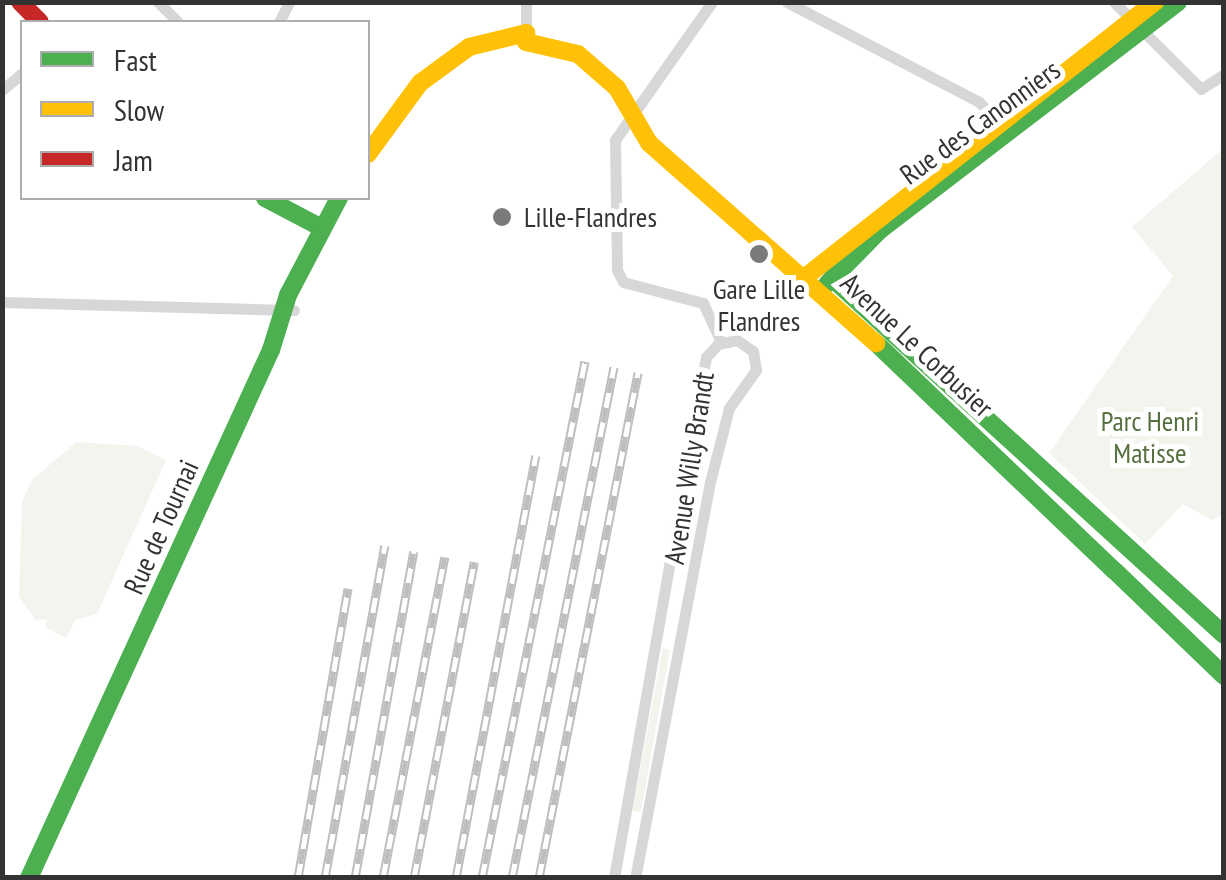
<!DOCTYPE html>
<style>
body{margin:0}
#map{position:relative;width:1226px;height:880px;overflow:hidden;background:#fff;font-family:"PT Sans Narrow",sans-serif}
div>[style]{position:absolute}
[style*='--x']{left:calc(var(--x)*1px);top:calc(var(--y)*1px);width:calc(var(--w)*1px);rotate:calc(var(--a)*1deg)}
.green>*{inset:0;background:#f1f5ed}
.street>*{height:11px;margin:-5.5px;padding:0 5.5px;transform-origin:5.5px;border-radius:5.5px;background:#d7d7d7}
.fast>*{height:18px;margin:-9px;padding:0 9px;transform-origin:9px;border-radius:9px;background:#4caf50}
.slow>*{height:18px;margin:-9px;padding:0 9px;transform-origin:9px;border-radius:9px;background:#ffc107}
.jam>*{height:18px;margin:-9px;padding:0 9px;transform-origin:9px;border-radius:9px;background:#c62828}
.rail>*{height:9px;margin-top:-4.5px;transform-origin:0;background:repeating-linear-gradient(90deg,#fff 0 15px,#bebebe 0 30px);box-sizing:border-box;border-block:2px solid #bebebe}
.fast-bridge>*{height:18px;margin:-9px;padding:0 9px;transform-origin:9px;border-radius:9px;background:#4caf50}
.dots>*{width:28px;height:28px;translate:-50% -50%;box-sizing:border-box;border:5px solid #fff;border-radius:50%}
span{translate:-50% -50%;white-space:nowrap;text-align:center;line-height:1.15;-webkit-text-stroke:10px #fff;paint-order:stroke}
.street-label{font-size:28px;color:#333}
.poi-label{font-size:28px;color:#333}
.left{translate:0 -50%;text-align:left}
.park-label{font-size:28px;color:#56703f}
.frame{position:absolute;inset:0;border:5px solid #333;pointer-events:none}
.legend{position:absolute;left:20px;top:20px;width:350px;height:180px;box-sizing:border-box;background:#fff;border:2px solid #adadad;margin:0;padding:12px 18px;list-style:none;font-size:30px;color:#333}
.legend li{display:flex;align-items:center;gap:20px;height:50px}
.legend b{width:50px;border:2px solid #adadad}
</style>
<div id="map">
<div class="green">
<div style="clip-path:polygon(1223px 149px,1223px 514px,1212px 520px,1183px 504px,1145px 544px,1049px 453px,1173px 276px,1132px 227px)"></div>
<div style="clip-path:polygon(76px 442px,137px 446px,166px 460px,97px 614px,75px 620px,66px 638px,45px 627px,47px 619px,36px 620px,19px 597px,22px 502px,32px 480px)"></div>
<div style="clip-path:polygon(663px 648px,670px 650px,641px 812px,632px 811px)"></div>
</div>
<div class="street">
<div style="--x:158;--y:2;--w:28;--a:45"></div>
<div style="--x:712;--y:2;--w:169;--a:125.1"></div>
<div style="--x:615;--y:140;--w:130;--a:89.1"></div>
<div style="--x:617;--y:270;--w:13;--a:63"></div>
<div style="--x:623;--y:282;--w:83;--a:14.7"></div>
<div style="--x:703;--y:303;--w:43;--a:65.2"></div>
<div style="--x:787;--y:2;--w:216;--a:27.5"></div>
<div style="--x:979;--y:102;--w:36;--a:46"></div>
<div style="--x:1114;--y:2;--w:123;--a:45"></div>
<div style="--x:1201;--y:89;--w:27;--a:-33"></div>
<div style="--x:279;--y:22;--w:22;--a:-63"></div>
<div style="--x:526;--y:33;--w:31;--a:-90"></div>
<div style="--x:2;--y:90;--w:26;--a:-40"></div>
<div style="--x:2;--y:302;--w:292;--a:1.6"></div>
<div style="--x:614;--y:878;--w:529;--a:-79.99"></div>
<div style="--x:706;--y:357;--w:18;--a:-47"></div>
<div style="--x:718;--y:344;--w:19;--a:-12"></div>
<div style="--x:737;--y:340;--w:19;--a:35"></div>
<div style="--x:753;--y:351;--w:19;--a:81"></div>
<div style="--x:756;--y:370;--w:47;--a:125.4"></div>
<div style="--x:729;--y:408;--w:76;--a:104.4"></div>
<div style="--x:710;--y:482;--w:403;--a:100.7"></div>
</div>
<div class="fast">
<div style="--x:265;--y:198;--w:64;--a:27.8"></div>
<div style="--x:832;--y:278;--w:530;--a:42.32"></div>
<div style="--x:827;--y:284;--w:76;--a:-45.5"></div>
<div style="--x:880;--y:230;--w:375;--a:-37.4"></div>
<div style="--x:876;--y:343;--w:330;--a:43.7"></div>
<div style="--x:29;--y:878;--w:581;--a:-65.38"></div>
<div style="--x:271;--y:350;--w:58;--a:-72.8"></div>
<div style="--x:288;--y:295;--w:110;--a:-62.3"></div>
</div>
<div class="slow">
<div style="--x:368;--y:154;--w:88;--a:-53.8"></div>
<div style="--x:420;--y:83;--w:61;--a:-36.3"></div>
<div style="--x:469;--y:47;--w:59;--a:-13.8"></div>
<div style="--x:526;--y:33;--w:9;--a:90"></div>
<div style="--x:526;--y:42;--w:53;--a:13"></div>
<div style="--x:578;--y:54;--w:52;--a:41.1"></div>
<div style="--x:617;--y:88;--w:64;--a:59.8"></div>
<div style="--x:649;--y:143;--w:303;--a:41.4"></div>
<div style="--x:804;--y:278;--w:447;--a:-38.2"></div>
</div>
<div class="jam">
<div style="--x:20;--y:2;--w:28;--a:45"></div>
</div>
<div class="rail">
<div style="--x:298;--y:878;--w:294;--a:-80.2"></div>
<div style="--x:325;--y:878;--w:338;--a:-79.8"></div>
<div style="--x:355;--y:878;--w:332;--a:-79.8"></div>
<div style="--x:383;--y:878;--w:327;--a:-79.1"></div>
<div style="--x:414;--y:878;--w:322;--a:-79.2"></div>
<div style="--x:456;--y:878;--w:430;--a:-79.3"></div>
<div style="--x:482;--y:878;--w:527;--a:-78.73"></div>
<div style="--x:512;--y:878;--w:521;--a:-78.71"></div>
<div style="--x:539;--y:878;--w:515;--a:-78.91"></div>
</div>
<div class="fast-bridge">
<div style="--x:1115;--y:571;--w:151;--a:43.9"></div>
</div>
<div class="dots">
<div style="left:502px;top:217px;background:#7a7a7a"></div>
<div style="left:759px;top:254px;background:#7a7a7a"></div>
</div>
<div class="street-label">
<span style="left:980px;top:122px;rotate:-36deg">Rue des Canonniers</span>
<span style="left:917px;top:345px;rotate:43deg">Avenue Le Corbusier</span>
<span style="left:689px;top:468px;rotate:-81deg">Avenue Willy Brandt</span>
<span style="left:161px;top:527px;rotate:-66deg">Rue de Tournai</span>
</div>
<div class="poi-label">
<span class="left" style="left:524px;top:217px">Lille-Flandres</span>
<span style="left:759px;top:305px">Gare Lille<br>Flandres</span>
</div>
<div class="park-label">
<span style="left:1150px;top:437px">Parc Henri<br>Matisse</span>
</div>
<div class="frame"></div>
<ul class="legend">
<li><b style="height:12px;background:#4caf50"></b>Fast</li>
<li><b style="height:12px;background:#ffc107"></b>Slow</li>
<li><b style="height:12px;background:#c62828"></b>Jam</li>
</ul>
</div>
